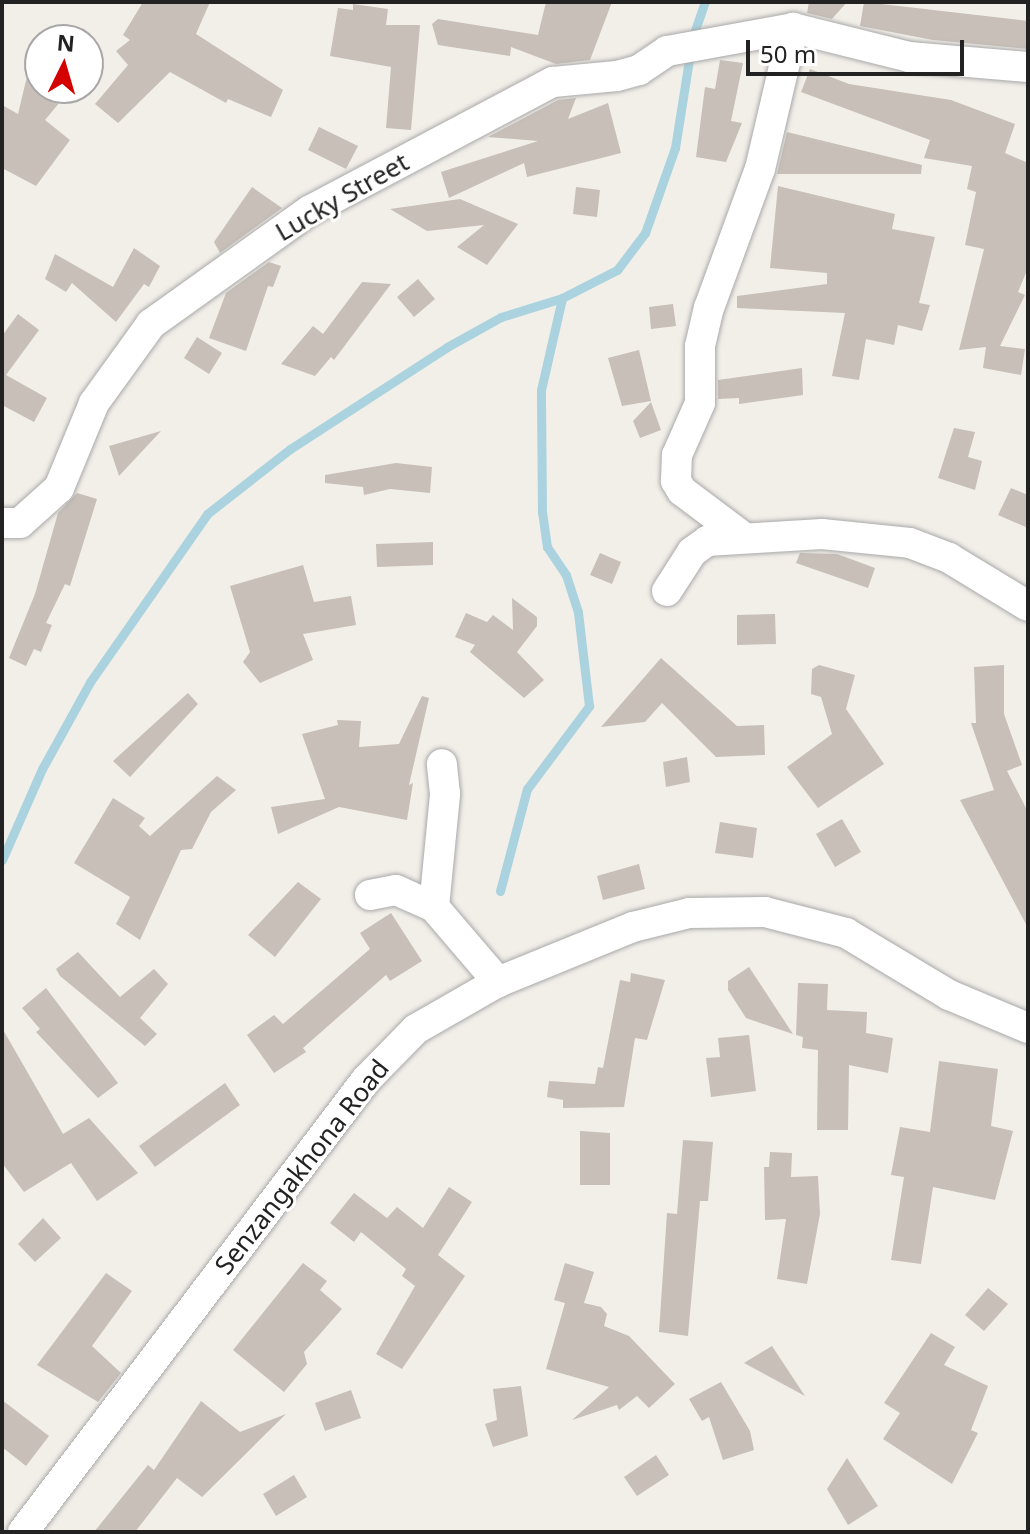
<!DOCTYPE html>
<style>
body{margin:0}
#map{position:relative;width:1030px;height:1534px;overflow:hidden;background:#f2efe9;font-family:"Noto Sans",sans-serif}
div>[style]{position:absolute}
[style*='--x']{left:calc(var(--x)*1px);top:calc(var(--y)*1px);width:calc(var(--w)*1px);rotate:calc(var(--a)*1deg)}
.stream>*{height:9px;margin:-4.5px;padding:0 4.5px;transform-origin:4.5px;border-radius:4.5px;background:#aad3df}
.building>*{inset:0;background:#c7bfb8}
.roads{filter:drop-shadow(0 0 2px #a9a9a9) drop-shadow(0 0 2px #a9a9a9)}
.minor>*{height:30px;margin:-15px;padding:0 15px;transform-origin:15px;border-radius:15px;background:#fff}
span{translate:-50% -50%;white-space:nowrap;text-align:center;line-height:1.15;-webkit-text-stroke:6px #fff;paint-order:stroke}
.street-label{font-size:26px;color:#222}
.frame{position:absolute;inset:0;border:4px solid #222;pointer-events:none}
.north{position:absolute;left:24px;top:24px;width:80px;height:80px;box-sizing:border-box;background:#fff;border:2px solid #a7a7a7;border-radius:50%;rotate:5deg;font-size:22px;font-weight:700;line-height:32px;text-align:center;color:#222}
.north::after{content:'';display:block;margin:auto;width:28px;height:36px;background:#d40000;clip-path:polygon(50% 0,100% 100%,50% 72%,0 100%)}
.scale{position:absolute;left:746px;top:40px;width:218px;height:36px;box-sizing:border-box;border:4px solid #222;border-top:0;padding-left:10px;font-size:24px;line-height:28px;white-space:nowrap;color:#222;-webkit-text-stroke:6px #fff;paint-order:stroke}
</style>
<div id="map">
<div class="stream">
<div style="--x:692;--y:39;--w:39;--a:-71"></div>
<div style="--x:2;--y:860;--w:99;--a:-66.3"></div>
<div style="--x:42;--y:769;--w:99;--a:-61.1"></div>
<div style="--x:90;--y:682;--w:205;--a:-55.1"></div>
<div style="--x:207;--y:514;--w:105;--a:-38.1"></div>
<div style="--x:290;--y:449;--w:187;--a:-33"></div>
<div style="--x:447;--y:347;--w:62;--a:-29.1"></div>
<div style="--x:501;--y:317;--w:64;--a:-17.3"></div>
<div style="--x:562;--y:298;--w:62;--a:-27"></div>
<div style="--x:617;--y:270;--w:46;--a:-52.9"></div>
<div style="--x:645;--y:233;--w:90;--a:-70.6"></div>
<div style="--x:675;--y:148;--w:96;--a:-81"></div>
<div style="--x:500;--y:891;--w:106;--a:-75.2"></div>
<div style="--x:527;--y:789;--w:104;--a:-53.2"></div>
<div style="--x:589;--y:706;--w:95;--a:-96.7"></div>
<div style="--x:578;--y:612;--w:39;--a:-108"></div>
<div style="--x:566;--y:575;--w:34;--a:-124"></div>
<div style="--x:547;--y:547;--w:35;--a:-98"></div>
<div style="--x:542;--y:512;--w:122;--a:-90.5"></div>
<div style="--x:541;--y:390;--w:94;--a:-77.1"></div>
</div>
<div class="building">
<div style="clip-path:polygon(143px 2px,210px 2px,196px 34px,283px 90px,271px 117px,228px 99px,226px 103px,170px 72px,118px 123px,95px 104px,128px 65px,116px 51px,130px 40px,123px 35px)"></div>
<div style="clip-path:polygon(546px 2px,612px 2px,590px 60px,556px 64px,511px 47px,510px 56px,438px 45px,432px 24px,438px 19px,538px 35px)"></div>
<div style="clip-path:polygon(809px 2px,847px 2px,832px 19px,807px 13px)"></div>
<div style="clip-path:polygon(864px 2px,1028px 21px,1028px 49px,933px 40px,860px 26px)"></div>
<div style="clip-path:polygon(353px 4px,388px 9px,386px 25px,420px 25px,411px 130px,386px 128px,391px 67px,330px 56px,338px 8px,353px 10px)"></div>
<div style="clip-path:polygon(720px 60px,743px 63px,731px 121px,742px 123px,726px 162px,696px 157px,705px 87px,715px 89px)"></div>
<div style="clip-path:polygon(29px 68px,40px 77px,40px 88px,54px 88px,65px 96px,45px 120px,70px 140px,36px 186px,2px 168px,2px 105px,18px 114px)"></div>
<div style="clip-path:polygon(810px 69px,849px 84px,951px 100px,1015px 124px,1005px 153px,1028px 163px,1028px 268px,1018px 292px,1025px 295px,1000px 346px,1025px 349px,1021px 375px,983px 368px,986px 347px,959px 350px,984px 249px,965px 245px,976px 192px,967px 189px,972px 166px,924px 158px,930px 140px,801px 92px)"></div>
<div style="clip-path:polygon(576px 98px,568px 119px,608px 103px,621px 153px,527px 177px,524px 163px,449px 198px,441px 172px,538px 141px,488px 137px,558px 100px)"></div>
<div style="clip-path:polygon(319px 127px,358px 146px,346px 169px,308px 150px)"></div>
<div style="clip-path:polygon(787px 132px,922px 165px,921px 174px,777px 174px)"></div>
<div style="clip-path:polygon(778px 186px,895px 214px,892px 229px,935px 237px,919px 303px,930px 305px,922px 331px,898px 325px,894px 345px,866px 339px,859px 380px,832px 376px,845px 313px,737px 308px,737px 296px,827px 284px,827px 273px,770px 268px)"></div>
<div style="clip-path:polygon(252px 187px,282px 208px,220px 253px,214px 242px)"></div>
<div style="clip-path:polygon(576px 187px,600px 190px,597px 217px,573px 214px)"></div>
<div style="clip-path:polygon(460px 199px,518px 224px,487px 265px,457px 247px,484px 225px,427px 231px,390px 209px)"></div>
<div style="clip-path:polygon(134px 248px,160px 266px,149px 287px,144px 284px,116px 322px,72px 283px,66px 292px,45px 279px,55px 254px,113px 287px)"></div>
<div style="clip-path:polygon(269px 262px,281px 266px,273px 287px,268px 286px,246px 351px,209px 338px,226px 293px)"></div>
<div style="clip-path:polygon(418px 279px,435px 299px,414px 317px,397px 297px)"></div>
<div style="clip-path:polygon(362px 282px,391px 284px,334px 360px,331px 357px,315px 376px,281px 364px,313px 326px,323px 334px)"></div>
<div style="clip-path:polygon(673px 304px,676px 326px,651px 329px,649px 307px)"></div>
<div style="clip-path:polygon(18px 314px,39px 330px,6px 375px,47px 398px,34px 422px,2px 405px,2px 336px)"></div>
<div style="clip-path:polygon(197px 337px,222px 353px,209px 374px,184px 358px)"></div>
<div style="clip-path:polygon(639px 350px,651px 401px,622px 406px,608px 358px)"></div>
<div style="clip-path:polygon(802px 368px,803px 395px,739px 404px,739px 398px,718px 399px,718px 380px)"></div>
<div style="clip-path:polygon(651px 402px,661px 430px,640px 438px,633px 421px)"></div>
<div style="clip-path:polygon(954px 428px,975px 432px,968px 457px,982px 461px,975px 490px,938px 478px)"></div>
<div style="clip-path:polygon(161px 431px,119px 476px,109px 446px)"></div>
<div style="clip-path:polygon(396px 463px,432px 467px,430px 493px,390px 489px,364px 495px,363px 487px,325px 483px,325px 475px)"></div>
<div style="clip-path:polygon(1011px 488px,1028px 495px,1028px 528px,998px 515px)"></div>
<div style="clip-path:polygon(77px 493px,97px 499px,70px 586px,65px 584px,46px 623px,52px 625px,41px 652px,34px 649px,26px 666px,9px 658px,35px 594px,58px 513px)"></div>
<div style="clip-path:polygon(433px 542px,433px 565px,377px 567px,376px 544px)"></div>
<div style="clip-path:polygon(600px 553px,621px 562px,612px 584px,590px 575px)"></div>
<div style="clip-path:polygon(800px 553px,837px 554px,875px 568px,868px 588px,796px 563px)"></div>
<div style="clip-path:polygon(303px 565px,314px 602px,351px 596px,356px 625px,303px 634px,313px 660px,260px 683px,243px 662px,250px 652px,230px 586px)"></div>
<div style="clip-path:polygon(512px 598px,537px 617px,537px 626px,517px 652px,544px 680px,524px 698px,470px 652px,475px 645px,455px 637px,466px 613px,487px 622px,493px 615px,513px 630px)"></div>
<div style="clip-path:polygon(775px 614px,776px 644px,737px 645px,737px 615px)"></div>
<div style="clip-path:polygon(661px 658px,737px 726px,764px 725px,765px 755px,716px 757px,662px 703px,645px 722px,601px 727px)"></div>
<div style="clip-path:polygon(819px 665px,855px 675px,846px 709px,884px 764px,818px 808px,787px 767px,832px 734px,821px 697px,811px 694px,812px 669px)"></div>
<div style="clip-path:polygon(1004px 665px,1004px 714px,1022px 765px,1007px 771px,1028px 812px,1028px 928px,960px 800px,994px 790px,971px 723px,976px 723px,974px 667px)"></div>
<div style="clip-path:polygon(188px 693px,198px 704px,130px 777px,113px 761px)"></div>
<div style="clip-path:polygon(422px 696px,429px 698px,409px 785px,413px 783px,407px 820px,339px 807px,278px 834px,271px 807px,325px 799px,302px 734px,338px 725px,337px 720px,361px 721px,359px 747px,399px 744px)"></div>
<div style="clip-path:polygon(687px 757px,690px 782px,666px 787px,663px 762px)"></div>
<div style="clip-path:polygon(217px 776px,236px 790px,211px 812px,192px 849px,181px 850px,140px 940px,116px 924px,130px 897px,74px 863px,113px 798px,145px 818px,139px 826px,150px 836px)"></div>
<div style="clip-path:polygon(842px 819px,861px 852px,835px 867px,816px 834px)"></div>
<div style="clip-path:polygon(720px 822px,757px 828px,753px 858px,715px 853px)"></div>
<div style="clip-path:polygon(639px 864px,645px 889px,603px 900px,597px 876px)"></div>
<div style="clip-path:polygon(298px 882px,321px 899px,275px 957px,248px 935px)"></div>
<div style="clip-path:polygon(391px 913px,422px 961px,390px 981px,386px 975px,303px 1048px,306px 1052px,274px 1073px,247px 1035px,274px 1015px,283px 1024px,370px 949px,360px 933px)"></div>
<div style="clip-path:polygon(78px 952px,120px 997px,154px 969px,168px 984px,140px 1018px,157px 1034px,145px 1046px,60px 976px,56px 969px)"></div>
<div style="clip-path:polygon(749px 967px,793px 1034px,746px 1018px,728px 990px,728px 981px)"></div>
<div style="clip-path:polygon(631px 973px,665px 980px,647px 1040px,635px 1038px,624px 1107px,563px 1108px,563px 1100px,547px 1097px,549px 1081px,595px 1084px,598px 1067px,603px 1068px,620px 980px,630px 982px)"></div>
<div style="clip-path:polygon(798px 983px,828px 984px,827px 1010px,867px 1012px,866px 1033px,893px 1038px,888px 1073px,849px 1065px,848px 1130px,817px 1130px,818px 1050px,802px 1048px,803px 1037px,796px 1035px)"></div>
<div style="clip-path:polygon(46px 988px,118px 1083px,98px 1098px,36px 1032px,40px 1029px,22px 1008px)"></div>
<div style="clip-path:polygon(2px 1028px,63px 1134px,89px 1118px,138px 1173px,97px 1201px,71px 1163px,24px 1192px,2px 1163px)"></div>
<div style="clip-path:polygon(749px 1035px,756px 1091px,711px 1097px,706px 1058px,720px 1057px,718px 1038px)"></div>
<div style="clip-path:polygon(939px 1061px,998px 1069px,991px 1126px,1013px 1131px,995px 1200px,933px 1187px,921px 1264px,891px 1260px,904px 1177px,891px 1175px,900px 1127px,930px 1132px)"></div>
<div style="clip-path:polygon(225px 1083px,240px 1105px,155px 1167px,139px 1146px)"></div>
<div style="clip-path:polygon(580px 1131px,610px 1133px,610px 1185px,580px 1185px)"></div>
<div style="clip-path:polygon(683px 1140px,713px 1142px,708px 1201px,700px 1201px,688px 1336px,659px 1332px,667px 1213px,677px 1214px)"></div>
<div style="clip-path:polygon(770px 1152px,792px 1153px,791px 1177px,818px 1176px,820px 1214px,807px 1284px,777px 1279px,786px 1219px,765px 1220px,764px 1167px,769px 1167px)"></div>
<div style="clip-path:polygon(449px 1187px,472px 1202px,438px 1255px,465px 1276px,402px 1369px,376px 1354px,415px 1286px,402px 1276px,406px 1269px,361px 1232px,354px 1242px,330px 1223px,354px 1193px,387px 1218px,397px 1207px,423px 1228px)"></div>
<div style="clip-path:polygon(43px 1218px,61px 1238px,35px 1262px,18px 1244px)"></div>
<div style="clip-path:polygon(303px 1263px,327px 1281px,320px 1290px,342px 1309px,304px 1352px,307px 1364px,284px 1392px,233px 1350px)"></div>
<div style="clip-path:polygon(565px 1263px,594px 1272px,584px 1303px,601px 1307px,607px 1314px,604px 1326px,629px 1336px,675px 1384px,649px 1408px,637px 1396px,619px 1410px,617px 1405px,572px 1420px,609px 1387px,546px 1369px,565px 1303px,554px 1300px)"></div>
<div style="clip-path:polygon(106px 1273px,132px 1291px,92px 1346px,121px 1373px,98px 1402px,37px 1365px)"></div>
<div style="clip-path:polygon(988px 1288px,1008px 1304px,984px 1331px,965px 1315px)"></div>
<div style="clip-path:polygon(931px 1333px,955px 1347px,944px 1365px,988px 1386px,971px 1430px,978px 1433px,952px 1484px,883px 1439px,900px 1413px,884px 1403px)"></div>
<div style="clip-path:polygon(772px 1346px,805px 1396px,744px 1363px)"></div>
<div style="clip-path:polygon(721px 1382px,750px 1431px,754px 1450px,723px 1460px,709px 1417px,702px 1421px,689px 1399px)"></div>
<div style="clip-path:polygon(521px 1386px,528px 1436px,493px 1447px,485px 1424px,497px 1420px,493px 1389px)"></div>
<div style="clip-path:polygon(351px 1390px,361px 1418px,325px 1431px,315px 1403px)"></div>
<div style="clip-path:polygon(2px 1400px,49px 1436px,26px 1466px,2px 1447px)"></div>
<div style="clip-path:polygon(201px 1401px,240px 1432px,286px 1414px,202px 1497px,177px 1478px,135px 1532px,94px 1532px,148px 1465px,154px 1470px)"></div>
<div style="clip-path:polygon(656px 1455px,669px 1475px,637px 1496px,624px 1477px)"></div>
<div style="clip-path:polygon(847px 1458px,878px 1506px,848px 1525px,827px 1489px)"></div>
<div style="clip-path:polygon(294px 1475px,307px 1497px,276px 1516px,263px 1494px)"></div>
</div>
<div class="roads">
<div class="minor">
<div style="--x:2;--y:523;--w:18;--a:0"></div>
<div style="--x:20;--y:523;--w:52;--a:-41.9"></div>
<div style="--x:59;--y:488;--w:92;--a:-67.6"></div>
<div style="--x:94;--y:403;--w:97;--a:-54.2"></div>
<div style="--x:151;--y:324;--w:194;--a:-35.6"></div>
<div style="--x:309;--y:211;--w:276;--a:-27.9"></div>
<div style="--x:553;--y:82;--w:64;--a:-5.4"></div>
<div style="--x:617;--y:76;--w:23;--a:-15"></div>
<div style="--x:639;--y:70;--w:34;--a:-34"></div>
<div style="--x:667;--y:51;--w:128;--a:-10.3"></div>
<div style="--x:742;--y:536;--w:75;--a:-143.1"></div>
<div style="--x:682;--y:491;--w:12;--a:-121"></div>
<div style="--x:676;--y:481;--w:26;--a:-88"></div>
<div style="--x:677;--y:455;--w:57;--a:-66.1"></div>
<div style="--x:700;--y:403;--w:57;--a:-90"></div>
<div style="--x:700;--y:346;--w:39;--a:-77"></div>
<div style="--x:709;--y:308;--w:148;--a:-69.9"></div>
<div style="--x:760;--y:169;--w:145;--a:-76.8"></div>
<div style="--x:793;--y:28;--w:120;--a:14"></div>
<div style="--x:909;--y:57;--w:119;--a:4.8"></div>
<div style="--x:667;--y:591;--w:46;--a:-57.3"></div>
<div style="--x:692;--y:552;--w:19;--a:-36"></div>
<div style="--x:707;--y:541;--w:115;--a:-3.5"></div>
<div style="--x:822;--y:534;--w:88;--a:5.8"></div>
<div style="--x:910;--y:543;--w:42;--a:21"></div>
<div style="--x:949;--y:558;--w:92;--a:31.3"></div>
<div style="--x:370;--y:895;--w:26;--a:-11"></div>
<div style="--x:396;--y:890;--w:42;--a:24.1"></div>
<div style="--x:434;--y:907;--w:99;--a:49.5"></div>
<div style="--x:434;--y:907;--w:114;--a:-84.4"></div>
<div style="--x:445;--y:794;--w:30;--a:-96"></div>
<div style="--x:23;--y:1532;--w:567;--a:-52.81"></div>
<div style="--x:366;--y:1080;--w:71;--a:-45.6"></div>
<div style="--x:416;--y:1029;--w:95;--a:-29.8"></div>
<div style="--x:498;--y:982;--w:146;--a:-22.2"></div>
<div style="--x:633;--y:927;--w:58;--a:-14"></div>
<div style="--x:689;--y:913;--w:76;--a:-0.8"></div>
<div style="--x:765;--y:912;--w:84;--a:14.5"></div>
<div style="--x:846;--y:933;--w:120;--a:31"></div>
<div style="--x:949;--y:995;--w:86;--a:22.7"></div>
</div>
</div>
<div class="street-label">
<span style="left:342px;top:197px;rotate:-30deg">Lucky Street</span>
<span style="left:302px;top:1167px;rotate:-52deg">Senzangakhona Road</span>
</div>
<div class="frame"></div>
<div class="north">N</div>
<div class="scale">50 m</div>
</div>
